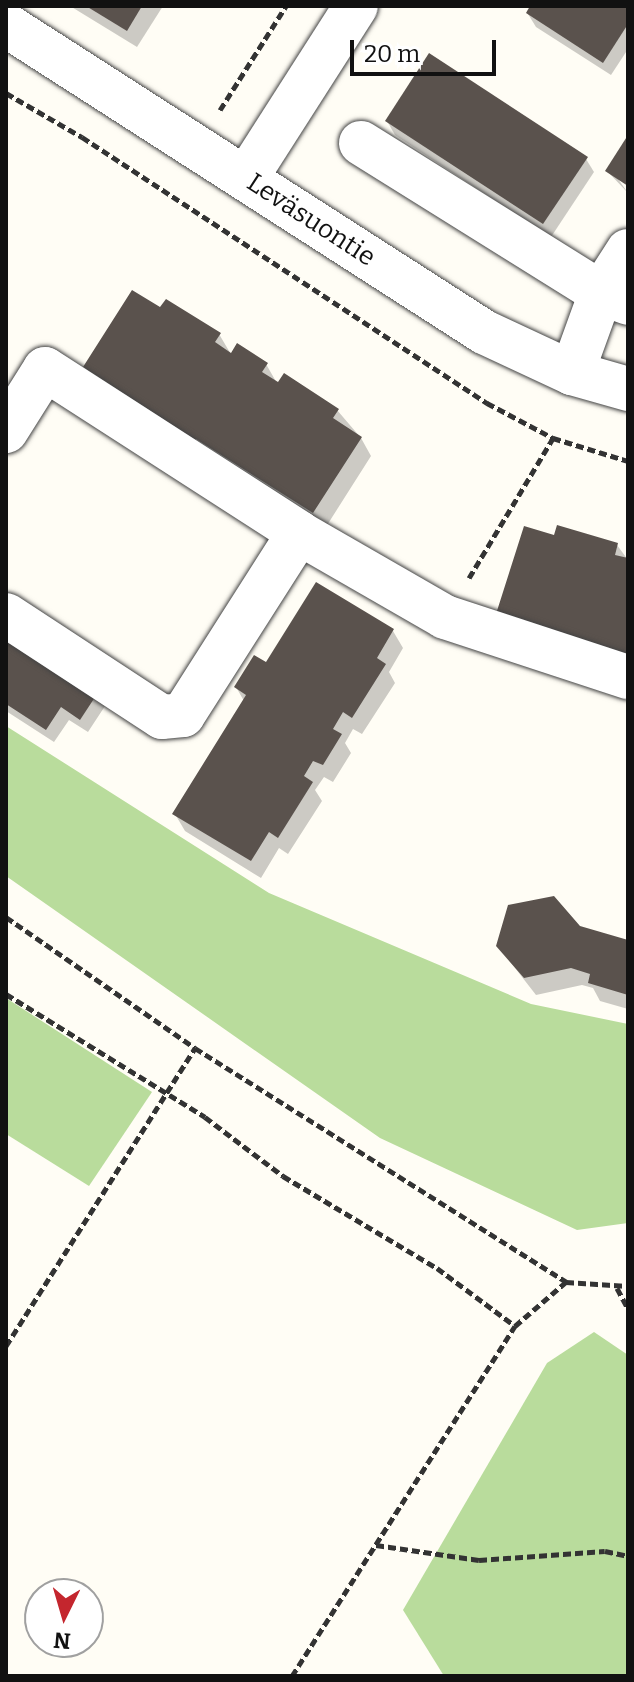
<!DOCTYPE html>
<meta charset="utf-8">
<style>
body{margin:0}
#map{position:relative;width:634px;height:1682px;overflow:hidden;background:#fffdf5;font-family:Bitter,serif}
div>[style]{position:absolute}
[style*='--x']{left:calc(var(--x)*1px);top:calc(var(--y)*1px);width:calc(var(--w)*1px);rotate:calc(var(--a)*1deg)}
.forest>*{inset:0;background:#b9dc9c}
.shadow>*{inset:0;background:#0003}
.building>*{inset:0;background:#5a524d}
.path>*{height:5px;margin-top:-2.5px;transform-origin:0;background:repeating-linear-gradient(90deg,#333 0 8px,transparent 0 12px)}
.roads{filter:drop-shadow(0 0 2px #444) drop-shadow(0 0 2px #444)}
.minor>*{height:44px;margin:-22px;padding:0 22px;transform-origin:22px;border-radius:22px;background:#fff}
span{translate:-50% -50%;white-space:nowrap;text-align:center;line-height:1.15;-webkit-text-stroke:8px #fff;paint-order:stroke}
.street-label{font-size:26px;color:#111}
.frame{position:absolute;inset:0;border:8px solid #111;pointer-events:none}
.north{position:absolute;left:24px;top:1578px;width:80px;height:80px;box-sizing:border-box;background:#fff;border:2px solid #a0a0a0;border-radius:50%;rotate:185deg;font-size:22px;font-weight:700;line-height:32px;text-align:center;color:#111}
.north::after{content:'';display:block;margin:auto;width:28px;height:36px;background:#c4262e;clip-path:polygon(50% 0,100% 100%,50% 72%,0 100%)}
.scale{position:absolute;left:350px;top:40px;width:146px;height:36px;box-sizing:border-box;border:4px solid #111;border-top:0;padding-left:10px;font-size:24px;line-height:28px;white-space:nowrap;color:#111;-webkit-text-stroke:6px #fff;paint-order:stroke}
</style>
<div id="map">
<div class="forest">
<div style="clip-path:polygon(6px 726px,269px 893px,531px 1004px,628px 1024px,628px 1223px,577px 1230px,380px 1138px,6px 876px)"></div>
<div style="clip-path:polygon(6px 998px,152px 1092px,89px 1186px,6px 1134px)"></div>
<div style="clip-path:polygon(594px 1332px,628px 1355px,628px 1676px,444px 1676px,403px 1610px,547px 1363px)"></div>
</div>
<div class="shadow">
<div style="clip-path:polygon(70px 6px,163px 6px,137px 47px)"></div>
<div style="clip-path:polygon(533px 6px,628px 6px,628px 49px,611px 75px,536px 27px,528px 14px)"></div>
<div style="clip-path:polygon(387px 121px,586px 159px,594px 172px,551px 237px,395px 135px)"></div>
<div style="clip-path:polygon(628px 139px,628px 183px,616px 176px,628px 193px,607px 171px)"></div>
<div style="clip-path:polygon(161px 310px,219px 334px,232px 356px,266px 364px,278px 385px,337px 410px,361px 438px,371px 456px,324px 530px,95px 385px,85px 367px)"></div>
<div style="clip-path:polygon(559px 528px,617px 545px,628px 560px,628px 675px,623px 666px,509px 631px,499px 614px,525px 529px,555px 538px)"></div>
<div style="clip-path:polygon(6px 629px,107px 703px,88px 732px,69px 720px,54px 742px,6px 711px)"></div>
<div style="clip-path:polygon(393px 631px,403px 648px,389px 672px,395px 683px,362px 734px,353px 729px,345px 743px,351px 753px,333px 782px,324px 777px,315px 790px,322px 801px,288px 854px,279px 848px,261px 878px,185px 831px,175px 814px,244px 701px,236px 687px,266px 665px)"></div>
<div style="clip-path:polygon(579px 928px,628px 942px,628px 1009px,600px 1001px,593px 988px,582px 985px,536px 995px,498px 946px)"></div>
</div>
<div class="building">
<div style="clip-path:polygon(86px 6px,142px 6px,127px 31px)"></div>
<div style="clip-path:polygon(530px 6px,628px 6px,628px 24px,603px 63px,526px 13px)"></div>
<div style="clip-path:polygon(429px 53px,588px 157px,543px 224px,385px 121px)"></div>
<div style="clip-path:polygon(628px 135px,628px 186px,605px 171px)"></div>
<div style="clip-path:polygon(132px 290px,160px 307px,166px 299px,221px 333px,215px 342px,231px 353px,237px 343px,268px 363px,262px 372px,278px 382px,284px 373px,339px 409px,333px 418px,362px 437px,313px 513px,196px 439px,188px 450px,156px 430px,163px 419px,83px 367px)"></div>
<div style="clip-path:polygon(557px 525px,618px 543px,615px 555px,628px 558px,628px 667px,496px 614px,524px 526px,554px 535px)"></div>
<div style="clip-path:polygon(316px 582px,394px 629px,377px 658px,386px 664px,352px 718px,343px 712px,333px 729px,342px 734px,323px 765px,313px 761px,304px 776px,313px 782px,278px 838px,269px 832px,251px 861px,172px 814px,246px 695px,234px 687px,254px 655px,266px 662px)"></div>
<div style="clip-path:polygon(6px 627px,101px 688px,80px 720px,61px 707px,46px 730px,6px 704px)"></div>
<div style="clip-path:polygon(554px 896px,580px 926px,628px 940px,628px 995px,588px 983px,590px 974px,571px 968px,524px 978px,496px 946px,508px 905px)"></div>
</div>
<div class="path">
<div style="--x:6;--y:93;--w:88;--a:30.1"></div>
<div style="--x:82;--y:137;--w:485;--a:33.3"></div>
<div style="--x:487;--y:403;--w:75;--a:27.9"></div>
<div style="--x:553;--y:438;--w:78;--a:17"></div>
<div style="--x:220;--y:110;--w:123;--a:-57.6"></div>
<div style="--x:469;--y:578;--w:163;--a:-59"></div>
<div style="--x:6;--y:917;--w:230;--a:34.7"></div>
<div style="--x:195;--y:1048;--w:439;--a:32.2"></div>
<div style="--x:6;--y:994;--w:234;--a:31.7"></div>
<div style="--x:205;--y:1117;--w:98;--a:37.1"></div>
<div style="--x:283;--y:1176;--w:179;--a:30.9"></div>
<div style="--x:437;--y:1268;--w:97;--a:36.6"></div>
<div style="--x:617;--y:1288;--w:24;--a:62"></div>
<div style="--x:6;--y:1346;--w:353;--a:-57.6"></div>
<div style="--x:376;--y:1545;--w:104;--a:8.3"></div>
<div style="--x:479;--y:1560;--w:126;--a:-4.1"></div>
<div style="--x:605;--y:1551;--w:24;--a:12"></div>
<div style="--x:292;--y:1676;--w:415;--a:-57.5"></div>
<div style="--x:515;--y:1326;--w:67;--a:-40.8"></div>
<div style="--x:566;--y:1282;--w:62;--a:3.7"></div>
</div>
<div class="roads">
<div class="minor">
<div style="--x:6;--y:25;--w:568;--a:32.71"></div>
<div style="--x:484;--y:332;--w:97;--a:25"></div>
<div style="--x:572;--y:373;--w:58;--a:15.9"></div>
<div style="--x:361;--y:143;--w:283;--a:32"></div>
<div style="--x:601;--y:293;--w:29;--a:20"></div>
<div style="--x:246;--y:178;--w:204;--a:-57.4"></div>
<div style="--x:572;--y:373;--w:85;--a:-70.1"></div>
<div style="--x:601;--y:293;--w:50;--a:-57.3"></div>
<div style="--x:6;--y:431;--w:73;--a:-57.8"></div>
<div style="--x:45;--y:369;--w:302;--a:32.8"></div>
<div style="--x:299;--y:533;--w:168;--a:29.9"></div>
<div style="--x:445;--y:617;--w:193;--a:18.2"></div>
<div style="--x:6;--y:615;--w:186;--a:33.2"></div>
<div style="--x:162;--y:717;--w:21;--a:-5"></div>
<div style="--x:183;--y:715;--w:216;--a:-57.5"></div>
</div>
</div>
<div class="street-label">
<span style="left:311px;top:220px;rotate:33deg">Leväsuontie</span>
</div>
<div class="frame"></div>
<div class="north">N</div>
<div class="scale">20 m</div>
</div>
